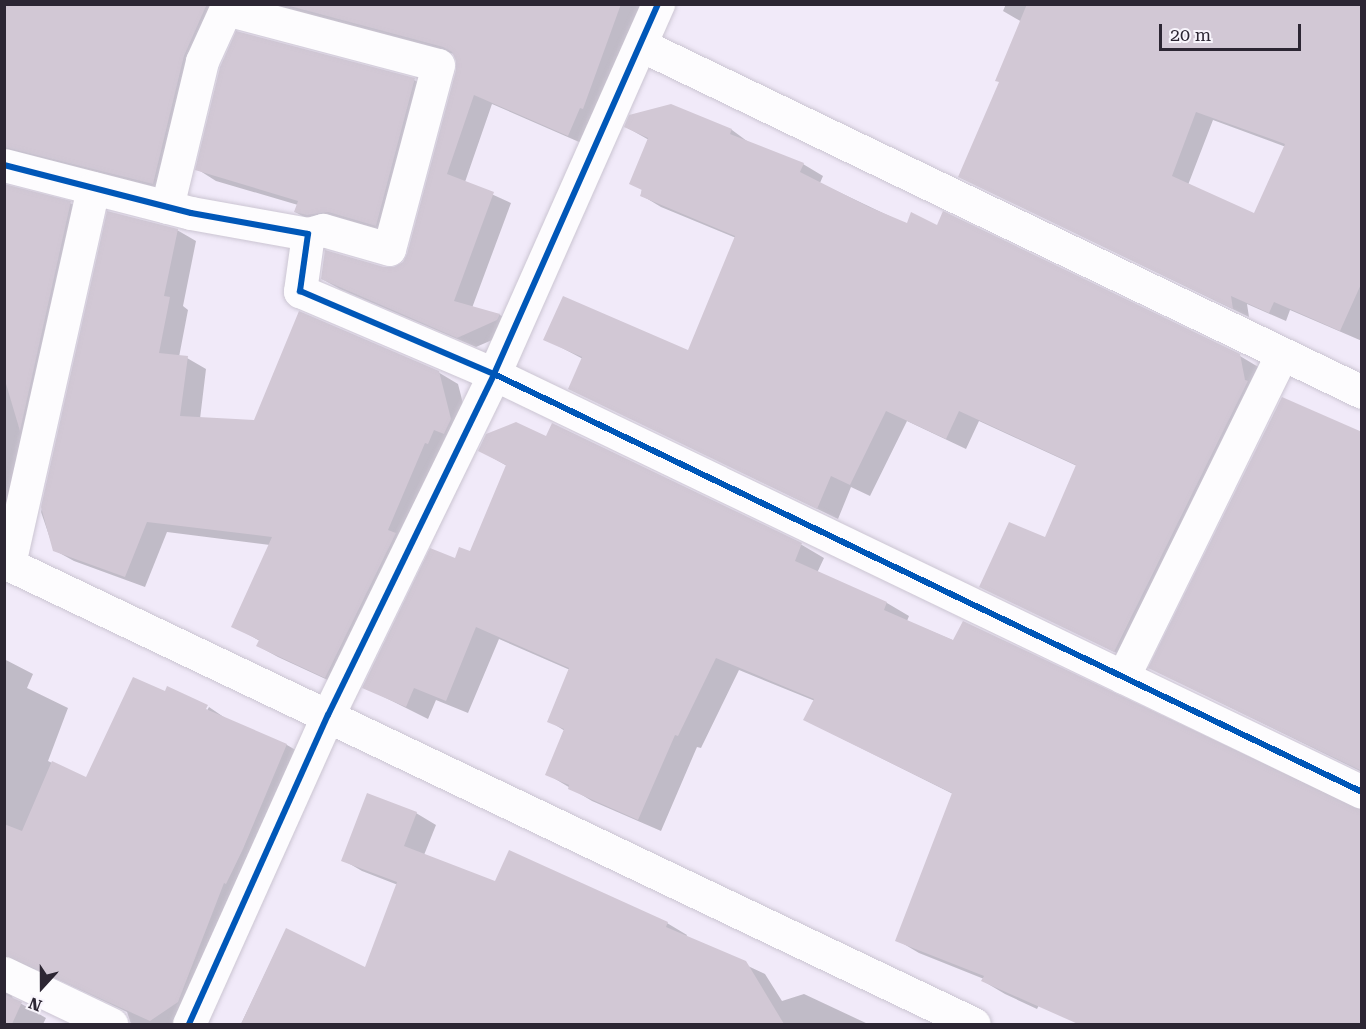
<!DOCTYPE html>
<style>
body{margin:0}
#map{position:relative;width:1366px;height:1029px;overflow:hidden;background:#f1eaf9;font-family:"Roboto Serif",serif}
div>[style]{position:absolute}
[style*='--x']{left:calc(var(--x)*1px);top:calc(var(--y)*1px);width:calc(var(--w)*1px);rotate:calc(var(--a)*1deg)}
.shadow>*{inset:0;background:#0003}
.building>*{inset:0;background:#d2c8d5}
.roads{filter:drop-shadow(0 0 2px #cbc5d2) drop-shadow(0 0 2px #cbc5d2)}
.street>*{height:33px;margin:-16.5px;padding:0 16.5px;transform-origin:16.5px;border-radius:16.5px;background:#fdfcfe}
.secondary>*{height:33px;margin:-16.5px;padding:0 16.5px;transform-origin:16.5px;border-radius:16.5px;background:#fdfcfe}
.cycleway>*{height:6px;margin:-3px;padding:0 3px;transform-origin:3px;border-radius:3px;background:#0057b8}
span{translate:-50% -50%;white-space:nowrap;text-align:center;line-height:1.15;-webkit-text-stroke:6px #f8f5fc;paint-order:stroke}
.frame{position:absolute;inset:0;border:6px solid #2c2633;pointer-events:none}
.north{position:absolute;left:12px;top:957px;width:60px;height:60px;-webkit-text-stroke:4px #f8f5fc;paint-order:stroke;rotate:201deg;font-size:16px;font-weight:700;line-height:24px;text-align:center;color:#2c2633}
.north::after{content:'';display:block;margin:auto;width:21px;height:27px;background:#2c2633;clip-path:polygon(50% 0,100% 100%,50% 72%,0 100%)}
.scale{position:absolute;left:1159px;top:24px;width:142px;height:27px;box-sizing:border-box;border:3px solid #2c2633;border-top:0;padding-left:8px;font-size:18px;line-height:21px;white-space:nowrap;color:#2c2633;-webkit-text-stroke:4px #f8f5fc;paint-order:stroke}
</style>
<div id="map">
<div class="shadow">
<div style="clip-path:polygon(4px 4px,230px 4px,171px 193px,4px 169px)"></div>
<div style="clip-path:polygon(266px 4px,646px 4px,586px 145px,492px 104px,465px 182px,511px 203px,472px 308px,500px 315px,517px 325px,515px 330px,476px 347px,340px 289px,322px 279px,393px 269px,403px 264px,408px 255px,458px 70px,458px 60px,454px 54px)"></div>
<div style="clip-path:polygon(evenodd,1006px 4px,1316px 4px,1362px 27px,1362px 341px,1290px 310px,1286px 321px,1247px 304px,1249px 317px,976px 185px,1001px 82px,1022px 22px,1003px 11px,1006px 4px,1213px 120px,1286px 147px,1254px 215px,1188px 185px,1213px 120px)"></div>
<div style="clip-path:polygon(414px 80px,434px 91px,395px 236px,315px 223px,295px 212px,298px 205px,216px 181px,197px 169px)"></div>
<div style="clip-path:polygon(671px 105px,732px 130px,751px 144px,803px 164px,823px 176px,820px 183px,908px 225px,1240px 356px,1260px 368px,1135px 662px,981px 586px,1046px 539px,1077px 466px,979px 421px,966px 449px,907px 421px,870px 496px,851px 487px,838px 519px,569px 388px,583px 359px,545px 339px,688px 352px,736px 238px,661px 207px,641px 195px,649px 140px,626px 127px)"></div>
<div style="clip-path:polygon(4px 183px,6px 186px,70px 203px,88px 213px,22px 508px,4px 501px)"></div>
<div style="clip-path:polygon(108px 213px,177px 230px,196px 241px,183px 306px,188px 310px,179px 357px,187px 358px,206px 369px,200px 419px,255px 422px,438px 372px,458px 384px,470px 431px,345px 688px,278px 657px,258px 646px,260px 641px,233px 626px,270px 545px,167px 532px,145px 587px,74px 561px,54px 550px,41px 512px)"></div>
<div style="clip-path:polygon(553px 425px,802px 545px,824px 558px,817px 573px,887px 603px,909px 616px,907px 621px,1362px 812px,1362px 1024px,1079px 1024px,1070px 1019px,1058px 967px,1037px 1009px,1005px 994px,983px 981px,984px 979px,919px 953px,897px 940px,953px 794px,805px 720px,815px 701px,739px 670px,701px 748px,697px 747px,661px 831px,592px 801px,547px 774px,565px 731px,549px 721px,570px 670px,499px 639px,468px 713px,436px 700px,428px 719px,364px 687px,456px 560px,471px 553px,507px 466px,479px 450px,547px 438px)"></div>
<div style="clip-path:polygon(1362px 434px,1362px 772px,1150px 668px)"></div>
<div style="clip-path:polygon(4px 659px,33px 674px,27px 688px,68px 708px,48px 761px,86px 779px,204px 716px,209px 707px,231px 722px,287px 745px,311px 759px,190px 1024px,131px 1024px,127px 1012px,38px 970px,28px 968px,10px 990px,13px 999px,46px 1018px,43px 1024px,4px 1024px)"></div>
<div style="clip-path:polygon(416px 813px,436px 825px,424px 855px,496px 883px,667px 923px,687px 935px,686px 937px,765px 974px,782px 1001px,804px 994px,868px 1024px,241px 1024px,286px 930px,365px 969px,398px 885px,362px 871px,343px 860px)"></div>
</div>
<div class="building">
<div style="clip-path:polygon(4px 4px,207px 4px,184px 56px,153px 184px,4px 147px)"></div>
<div style="clip-path:polygon(282px 4px,621px 4px,583px 109px,580px 108px,568px 136px,474px 95px,447px 174px,494px 192px,454px 301px,500px 314px,497px 320px,457px 338px,321px 279px,325px 250px,384px 267px,394px 267px,403px 262px,407px 254px,456px 70px,456px 61px,452px 52px,443px 47px)"></div>
<div style="clip-path:polygon(evenodd,1027px 4px,1362px 4px,1362px 282px,1340px 331px,1274px 302px,1269px 313px,1231px 296px,1233px 309px,958px 177px,999px 82px,995px 81px,1027px 4px,1196px 112px,1285px 144px,1254px 213px,1172px 176px,1196px 112px)"></div>
<div style="clip-path:polygon(236px 31px,415px 78px,376px 226px,328px 212px,307px 215px,294px 212px,298px 201px,195px 170px,220px 67px)"></div>
<div style="clip-path:polygon(671px 104px,732px 129px,730px 134px,804px 163px,800px 172px,869px 207px,907px 223px,911px 212px,937px 225px,943px 211px,1240px 354px,1245px 380px,1248px 381px,1114px 652px,979px 587px,1009px 522px,1045px 537px,1076px 465px,959px 411px,946px 439px,886px 411px,850px 485px,831px 476px,817px 509px,568px 389px,582px 357px,543px 340px,563px 296px,688px 350px,735px 236px,640px 196px,642px 190px,629px 184px,648px 138px,624px 127px,629px 115px)"></div>
<div style="clip-path:polygon(4px 184px,71px 201px,20px 431px,4px 377px)"></div>
<div style="clip-path:polygon(107px 211px,178px 229px,164px 296px,170px 297px,159px 353px,188px 356px,180px 416px,254px 420px,299px 311px,439px 371px,451px 419px,444px 434px,434px 430px,428px 444px,425px 443px,388px 530px,396px 533px,325px 678px,256px 646px,259px 640px,231px 627px,272px 537px,147px 522px,125px 577px,53px 551px,41px 507px)"></div>
<div style="clip-path:polygon(1282px 397px,1362px 432px,1362px 771px,1148px 668px)"></div>
<div style="clip-path:polygon(516px 422px,546px 436px,552px 423px,802px 543px,795px 561px,887px 602px,884px 610px,953px 640px,963px 621px,1362px 810px,1362px 1024px,1078px 1024px,981px 981px,984px 976px,895px 941px,952px 793px,803px 720px,814px 699px,716px 658px,678px 736px,675px 735px,638px 820px,568px 789px,569px 785px,545px 775px,564px 729px,547px 722px,569px 668px,476px 627px,446px 701px,414px 688px,406px 707px,362px 688px,430px 548px,455px 558px,459px 547px,470px 551px,506px 465px,478px 451px,486px 434px)"></div>
<div style="clip-path:polygon(133px 677px,165px 691px,167px 686px,208px 705px,206px 709px,287px 744px,243px 849px,226px 884px,224px 883px,178px 1002px,150px 1021px,4px 955px,4px 824px,22px 831px,52px 761px,86px 777px)"></div>
<div style="clip-path:polygon(367px 793px,417px 812px,404px 846px,495px 881px,509px 850px,668px 922px,666px 927px,746px 961px,784px 1024px,241px 1024px,286px 928px,365px 967px,397px 882px,341px 861px)"></div>
<div style="clip-path:polygon(4px 994px,22px 1002px,12px 1024px,4px 1024px)"></div>
</div>
<div class="roads">
<div class="street">
<div style="--x:226;--y:9;--w:219;--a:14.8"></div>
<div style="--x:438;--y:65;--w:190;--a:104.9"></div>
<div style="--x:389;--y:249;--w:69;--a:-163.9"></div>
<div style="--x:323;--y:230;--w:16;--a:165"></div>
<div style="--x:641;--y:45;--w:800;--a:25.7"></div>
<div style="--x:4;--y:165;--w:193;--a:14.4"></div>
<div style="--x:191;--y:213;--w:119;--a:10.2"></div>
<div style="--x:308;--y:234;--w:58;--a:98"></div>
<div style="--x:300;--y:291;--w:211;--a:23.2"></div>
<div style="--x:494;--y:374;--w:963;--a:25.71"></div>
<div style="--x:167;--y:207;--w:150;--a:-76.5"></div>
<div style="--x:202;--y:61;--w:63;--a:-65.5"></div>
<div style="--x:9;--y:564;--w:385;--a:-77.4"></div>
<div style="--x:1123;--y:677;--w:360;--a:-63.8"></div>
<div style="--x:4;--y:973;--w:119;--a:25.5"></div>
<div style="--x:189;--y:1024;--w:339;--a:-65.8"></div>
<div style="--x:328;--y:715;--w:379;--a:-64"></div>
<div style="--x:494;--y:374;--w:405;--a:-66.1"></div>
</div>
<div class="secondary">
<div style="--x:4;--y:562;--w:1074;--a:25.47"></div>
</div>
</div>
<div class="cycleway">
<div style="--x:4;--y:165;--w:193;--a:14.4"></div>
<div style="--x:191;--y:213;--w:119;--a:10.2"></div>
<div style="--x:308;--y:234;--w:58;--a:98"></div>
<div style="--x:300;--y:291;--w:211;--a:23.2"></div>
<div style="--x:494;--y:374;--w:963;--a:25.71"></div>
<div style="--x:189;--y:1024;--w:339;--a:-65.8"></div>
<div style="--x:328;--y:715;--w:379;--a:-64"></div>
<div style="--x:494;--y:374;--w:405;--a:-66.1"></div>
</div>
<div class="frame"></div>
<div class="north">N</div>
<div class="scale">20 m</div>
</div>
